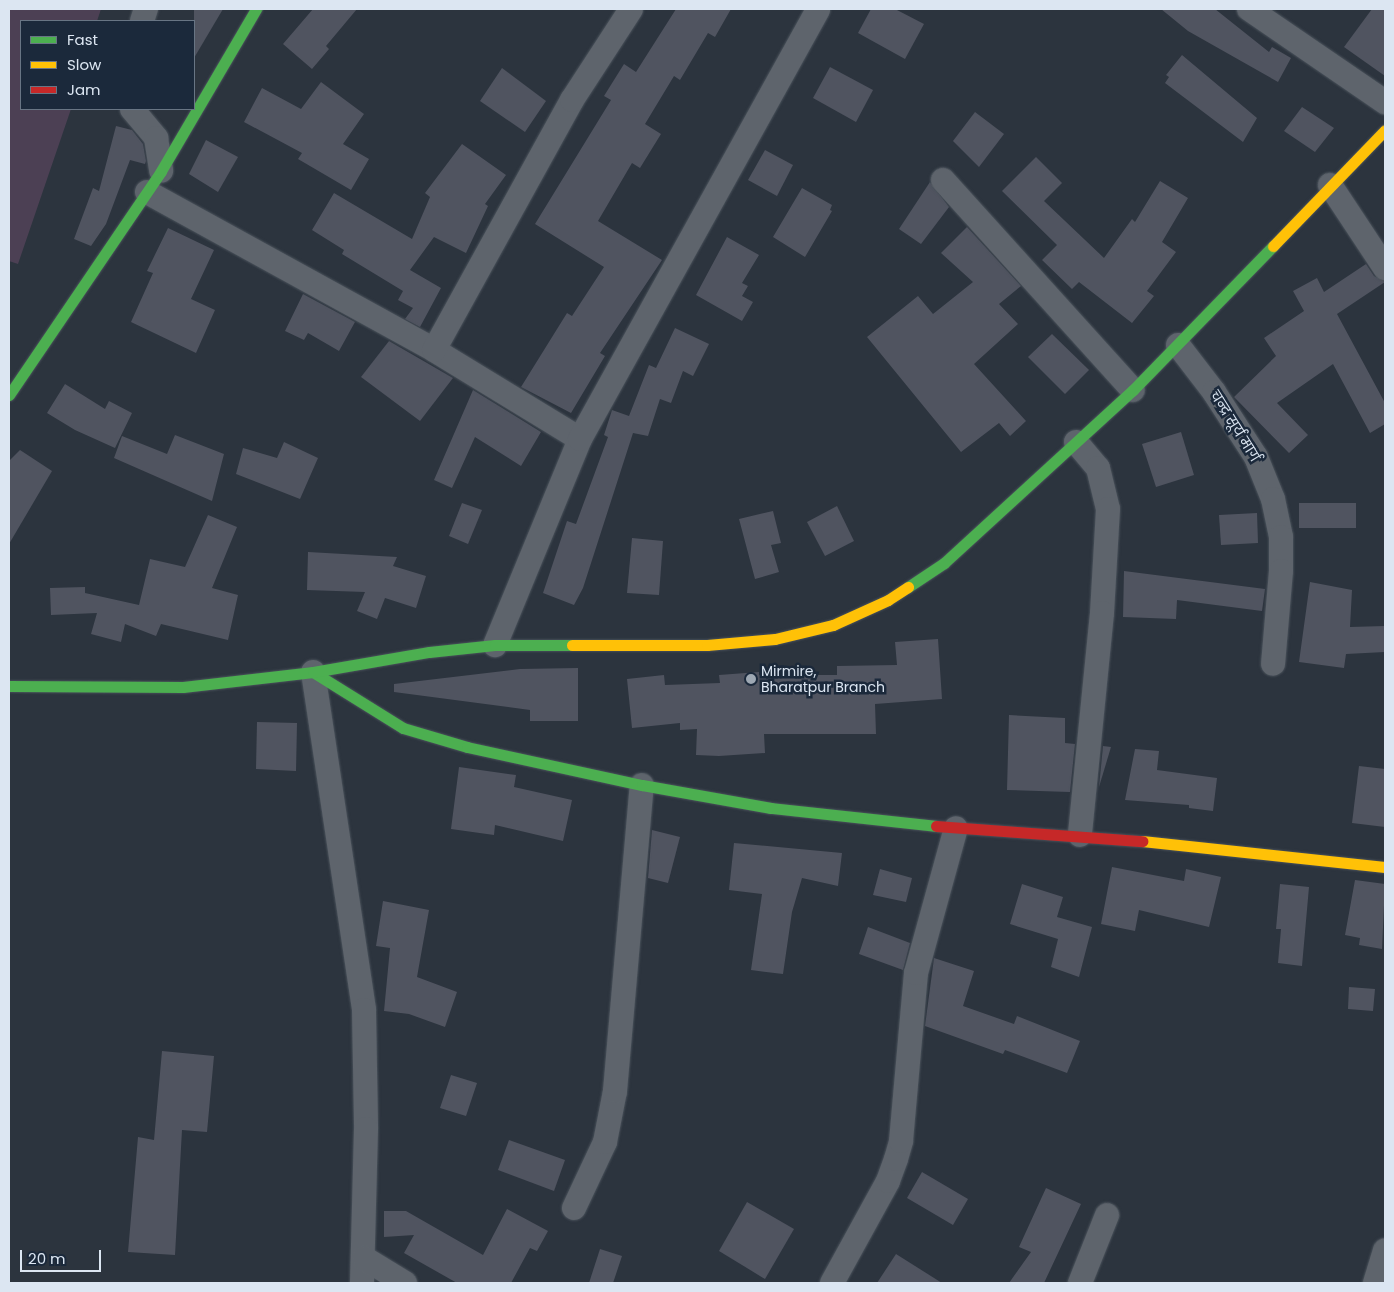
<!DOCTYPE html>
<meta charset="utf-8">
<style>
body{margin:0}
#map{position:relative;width:1394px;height:1292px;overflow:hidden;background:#2c343e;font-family:Poppins,"Noto Sans Devanagari",sans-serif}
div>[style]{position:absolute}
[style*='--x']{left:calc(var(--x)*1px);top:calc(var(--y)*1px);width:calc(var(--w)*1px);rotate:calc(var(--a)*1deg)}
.green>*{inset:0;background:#4c4054}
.building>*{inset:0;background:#505460}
.roads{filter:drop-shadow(0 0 1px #49515a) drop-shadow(0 0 1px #49515a)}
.street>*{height:24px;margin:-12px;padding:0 12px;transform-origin:12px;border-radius:12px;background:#5e646c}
.fast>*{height:11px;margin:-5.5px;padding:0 5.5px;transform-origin:5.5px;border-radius:5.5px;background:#4caf50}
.slow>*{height:11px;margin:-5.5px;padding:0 5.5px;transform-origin:5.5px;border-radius:5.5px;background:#ffc107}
.jam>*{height:11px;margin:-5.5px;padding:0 5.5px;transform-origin:5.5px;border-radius:5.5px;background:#c62828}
.dots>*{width:14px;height:14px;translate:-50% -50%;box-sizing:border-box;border:2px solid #1b293b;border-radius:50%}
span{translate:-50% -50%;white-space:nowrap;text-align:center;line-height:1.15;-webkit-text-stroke:5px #1b293b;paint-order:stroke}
.street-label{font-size:14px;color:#dce6f2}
.poi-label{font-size:14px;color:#dce6f2}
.left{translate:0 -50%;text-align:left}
.frame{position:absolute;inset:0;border:10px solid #dce6f2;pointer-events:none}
.legend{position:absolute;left:20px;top:20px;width:175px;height:90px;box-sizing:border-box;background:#1b293b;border:1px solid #687584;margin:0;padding:6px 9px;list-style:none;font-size:15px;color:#dce6f2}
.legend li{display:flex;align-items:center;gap:10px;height:25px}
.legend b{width:25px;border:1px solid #687584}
.scale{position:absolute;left:20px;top:1250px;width:81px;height:22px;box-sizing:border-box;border:2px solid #dce6f2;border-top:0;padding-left:6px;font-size:15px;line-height:18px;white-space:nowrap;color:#dce6f2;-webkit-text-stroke:4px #1b293b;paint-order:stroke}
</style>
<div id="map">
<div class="green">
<div style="clip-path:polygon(9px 9px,101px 9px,97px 21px,21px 21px,21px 109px,71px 109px,18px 264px,9px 261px)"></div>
</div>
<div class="building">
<div style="clip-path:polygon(194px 9px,223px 9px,194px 58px)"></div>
<div style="clip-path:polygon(313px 9px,357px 9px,326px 46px,329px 49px,312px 69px,283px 44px)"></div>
<div style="clip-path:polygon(676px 9px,731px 9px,715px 37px,708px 33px,680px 80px,674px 76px,645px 124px,661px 134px,640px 168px,632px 163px,598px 221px,662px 260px,600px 353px,605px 356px,571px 413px,521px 387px,567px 313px,572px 316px,604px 267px,535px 224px,611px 100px,604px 96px,624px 64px,636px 72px)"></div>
<div style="clip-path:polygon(871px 9px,895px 9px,924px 24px,905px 59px,858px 33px)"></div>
<div style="clip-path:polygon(1161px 9px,1215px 9px,1269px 52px,1272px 47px,1291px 58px,1278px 82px,1188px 31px)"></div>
<div style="clip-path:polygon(1372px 9px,1385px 9px,1385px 76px,1344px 47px)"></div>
<div style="clip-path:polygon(1182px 55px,1257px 118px,1243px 142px,1165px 83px,1169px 77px,1166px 75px)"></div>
<div style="clip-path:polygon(830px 67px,873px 90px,856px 122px,813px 98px)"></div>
<div style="clip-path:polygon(502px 68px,546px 101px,525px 132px,480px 101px)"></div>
<div style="clip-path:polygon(321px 82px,364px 114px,343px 144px,369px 159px,351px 190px,298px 159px,302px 153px,244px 122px,262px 88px,301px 109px)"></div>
<div style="clip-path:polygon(1302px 107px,1334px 128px,1315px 152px,1284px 131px)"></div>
<div style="clip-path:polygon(975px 112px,1004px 134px,979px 167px,953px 141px)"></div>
<div style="clip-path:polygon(116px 126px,132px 130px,143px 144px,146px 161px,145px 164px,130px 160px,106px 224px,91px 246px,74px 239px,93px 188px,99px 191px)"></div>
<div style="clip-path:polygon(206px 140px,238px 157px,218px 192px,189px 174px)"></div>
<div style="clip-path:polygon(462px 144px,506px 175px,485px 204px,488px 206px,466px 253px,434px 237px,410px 270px,441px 288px,420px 327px,405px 319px,413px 308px,398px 300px,403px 291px,342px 254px,344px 250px,312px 230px,334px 193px,412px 239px,430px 197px,425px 193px)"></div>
<div style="clip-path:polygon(765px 150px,793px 165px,777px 196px,748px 180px)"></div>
<div style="clip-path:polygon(1036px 157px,1062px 183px,1044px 201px,1104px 258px,1132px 219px,1135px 222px,1160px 181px,1188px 198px,1162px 242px,1176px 252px,1147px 291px,1154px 296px,1132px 323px,1079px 282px,1072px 289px,1042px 260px,1057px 245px,1002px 191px)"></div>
<div style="clip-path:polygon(930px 182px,949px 207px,921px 244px,899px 229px)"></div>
<div style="clip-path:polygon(802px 188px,832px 205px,830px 210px,832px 211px,805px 257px,773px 237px)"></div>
<div style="clip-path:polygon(967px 227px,1021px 286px,999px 304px,1018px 324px,974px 364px,1026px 421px,1010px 436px,999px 423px,961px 452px,867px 337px,918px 296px,933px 314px,973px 282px,941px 253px)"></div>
<div style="clip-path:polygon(168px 228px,214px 250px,191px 299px,215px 310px,196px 353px,131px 322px,153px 273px,147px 271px)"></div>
<div style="clip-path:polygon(727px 237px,759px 255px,742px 283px,748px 286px,742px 296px,753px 302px,742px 321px,696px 295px)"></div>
<div style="clip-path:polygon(1366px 264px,1374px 276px,1385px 282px,1337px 314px,1385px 403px,1385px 424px,1370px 433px,1333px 364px,1277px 403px,1308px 435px,1289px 453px,1234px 397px,1276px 356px,1264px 338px,1304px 311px,1293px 291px,1317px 278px,1324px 292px)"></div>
<div style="clip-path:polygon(303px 294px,355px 322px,339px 351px,308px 333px,304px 340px,285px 331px)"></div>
<div style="clip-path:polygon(675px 328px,709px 344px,693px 376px,683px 371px,671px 403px,660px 399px,648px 436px,633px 433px,583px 588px,574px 605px,543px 593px,567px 521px,576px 524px,608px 437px,604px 435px,612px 410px,629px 416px,649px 365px,656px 368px)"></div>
<div style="clip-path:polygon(1052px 334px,1089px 370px,1065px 394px,1028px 357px)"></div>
<div style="clip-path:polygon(389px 341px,453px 378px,420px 421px,361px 377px)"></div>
<div style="clip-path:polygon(65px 384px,105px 409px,109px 401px,132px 413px,115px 448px,75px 430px,47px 413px)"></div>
<div style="clip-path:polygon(473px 390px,541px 432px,521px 466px,475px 437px,452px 488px,434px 480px)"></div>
<div style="clip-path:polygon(1181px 432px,1194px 475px,1156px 487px,1142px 444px)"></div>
<div style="clip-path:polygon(175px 435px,224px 454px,212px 501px,114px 458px,122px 436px,167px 454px)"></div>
<div style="clip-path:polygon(284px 442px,318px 458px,300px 499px,236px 474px,243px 448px,277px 458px)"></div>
<div style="clip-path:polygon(20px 450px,52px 471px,9px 544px,9px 461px)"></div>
<div style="clip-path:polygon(462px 503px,482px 510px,468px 544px,449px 536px)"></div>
<div style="clip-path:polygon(1299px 503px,1356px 503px,1356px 528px,1299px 528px)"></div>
<div style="clip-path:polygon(837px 506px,854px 541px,825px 556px,807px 522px)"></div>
<div style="clip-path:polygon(773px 511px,781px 543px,771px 545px,779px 572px,755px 579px,739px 519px)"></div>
<div style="clip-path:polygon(1257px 513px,1258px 543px,1221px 545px,1219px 515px)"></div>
<div style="clip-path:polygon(208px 515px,237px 527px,212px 588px,238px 595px,228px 640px,161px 624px,156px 636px,125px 624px,121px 642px,91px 634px,97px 613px,51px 615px,50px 588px,85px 587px,85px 593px,139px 605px,150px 559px,185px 567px)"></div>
<div style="clip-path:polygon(632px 538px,663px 541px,659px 595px,627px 593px)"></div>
<div style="clip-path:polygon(308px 552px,397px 557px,393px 566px,426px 576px,416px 608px,385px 598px,377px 619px,357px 611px,365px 592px,307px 590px)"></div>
<div style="clip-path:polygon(1124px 571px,1265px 589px,1262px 611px,1177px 600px,1176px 619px,1123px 617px)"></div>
<div style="clip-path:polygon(1310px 582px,1352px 590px,1350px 627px,1385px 626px,1385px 652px,1346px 654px,1344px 668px,1299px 662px)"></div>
<div style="clip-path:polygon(938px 639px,942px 699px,875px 704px,876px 734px,764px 734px,765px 753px,719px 756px,696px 755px,697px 729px,680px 730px,680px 723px,632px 728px,627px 679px,664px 675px,665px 685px,720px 683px,719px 675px,759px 672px,759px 675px,837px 675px,837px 666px,897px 665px,895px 642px)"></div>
<div style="clip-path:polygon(578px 668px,578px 721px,530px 721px,530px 710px,394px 692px,394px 684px,520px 669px)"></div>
<div style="clip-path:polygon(1009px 715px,1065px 718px,1065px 743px,1075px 744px,1070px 792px,1007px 790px)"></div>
<div style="clip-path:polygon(257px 722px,297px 723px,296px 771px,256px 769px)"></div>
<div style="clip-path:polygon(1103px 746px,1111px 747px,1099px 787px)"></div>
<div style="clip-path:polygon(1135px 749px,1159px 751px,1157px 770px,1217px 778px,1213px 811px,1189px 808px,1189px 805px,1125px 800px)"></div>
<div style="clip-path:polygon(1359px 766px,1385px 769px,1385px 827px,1352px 823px)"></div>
<div style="clip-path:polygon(459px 767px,516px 775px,514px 787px,572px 800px,563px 841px,495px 825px,494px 835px,451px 829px)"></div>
<div style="clip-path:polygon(652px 830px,680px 837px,668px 883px,648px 878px)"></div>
<div style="clip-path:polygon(734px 843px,842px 853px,838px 886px,802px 878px,792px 912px,783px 974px,751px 970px,762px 894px,729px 890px)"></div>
<div style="clip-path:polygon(1112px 867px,1184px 881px,1186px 869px,1221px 877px,1209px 927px,1139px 910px,1135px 931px,1101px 924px)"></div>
<div style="clip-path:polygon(880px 869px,912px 878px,906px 902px,873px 895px)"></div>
<div style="clip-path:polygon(1355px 880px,1385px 884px,1382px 949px,1359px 945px,1360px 938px,1345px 935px)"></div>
<div style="clip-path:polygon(1022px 884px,1063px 897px,1057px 917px,1092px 927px,1079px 977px,1051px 967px,1058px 939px,1010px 924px)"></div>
<div style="clip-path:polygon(1280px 884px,1309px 887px,1302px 966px,1278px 963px,1281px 929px,1276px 929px)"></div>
<div style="clip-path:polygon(383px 901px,429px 910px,417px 977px,457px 992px,445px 1027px,409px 1014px,384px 1011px,390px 948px,376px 946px)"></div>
<div style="clip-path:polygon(868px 927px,910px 943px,903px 970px,859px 954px)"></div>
<div style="clip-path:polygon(934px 958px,974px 971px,963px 1006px,1014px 1024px,1017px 1016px,1080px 1041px,1067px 1073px,1005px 1050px,1003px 1054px,925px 1026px)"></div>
<div style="clip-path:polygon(1349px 987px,1375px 989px,1373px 1011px,1348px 1009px)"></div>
<div style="clip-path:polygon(162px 1051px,214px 1056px,207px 1132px,182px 1130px,175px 1255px,128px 1252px,138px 1137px,154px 1140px)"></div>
<div style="clip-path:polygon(451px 1075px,477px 1083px,466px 1116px,440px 1108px)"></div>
<div style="clip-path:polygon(509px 1140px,565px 1160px,554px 1191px,498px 1170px)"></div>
<div style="clip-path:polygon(922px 1172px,968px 1199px,953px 1225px,907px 1198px)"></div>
<div style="clip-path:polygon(1046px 1188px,1081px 1204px,1044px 1283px,1009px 1283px,1031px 1252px,1019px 1247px)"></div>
<div style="clip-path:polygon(747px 1202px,794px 1229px,765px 1279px,719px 1251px)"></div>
<div style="clip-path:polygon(507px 1209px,548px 1231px,537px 1251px,530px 1248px,511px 1283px,457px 1283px,404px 1253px,414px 1235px,384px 1237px,384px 1211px,406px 1211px,483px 1255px)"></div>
<div style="clip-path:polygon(600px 1249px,622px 1256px,613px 1283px,589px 1283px)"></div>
<div style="clip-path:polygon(896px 1254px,942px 1283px,877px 1283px)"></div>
</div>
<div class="roads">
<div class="street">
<div style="--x:1249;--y:9;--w:165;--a:34.4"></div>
<div style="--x:142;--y:21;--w:13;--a:-72"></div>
<div style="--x:132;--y:109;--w:38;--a:50"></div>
<div style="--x:156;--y:138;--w:33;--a:81"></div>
<div style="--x:943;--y:180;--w:283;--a:47.9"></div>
<div style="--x:1330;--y:185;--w:100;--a:56.5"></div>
<div style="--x:147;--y:192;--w:328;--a:28.8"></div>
<div style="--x:434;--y:350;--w:171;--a:31.4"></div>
<div style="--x:580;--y:439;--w:223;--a:112.4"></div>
<div style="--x:1178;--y:345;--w:59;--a:52.5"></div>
<div style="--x:1214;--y:392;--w:77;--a:57.1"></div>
<div style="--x:1256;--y:457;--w:45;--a:68"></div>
<div style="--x:1273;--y:499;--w:39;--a:78"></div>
<div style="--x:1281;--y:537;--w:34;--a:90"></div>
<div style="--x:1281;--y:571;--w:93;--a:94.9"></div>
<div style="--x:434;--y:350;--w:286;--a:-61.1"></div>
<div style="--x:572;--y:100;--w:108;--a:-57"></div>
<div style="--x:580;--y:439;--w:491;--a:-61"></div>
<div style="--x:1076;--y:442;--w:34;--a:50"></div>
<div style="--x:1098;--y:468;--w:42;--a:76.3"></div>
<div style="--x:1108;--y:509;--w:104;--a:93.3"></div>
<div style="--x:1102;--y:613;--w:223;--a:95.7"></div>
<div style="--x:313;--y:672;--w:342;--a:81.4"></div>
<div style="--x:364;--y:1010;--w:119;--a:89"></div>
<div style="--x:366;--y:1129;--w:154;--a:91.5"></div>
<div style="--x:574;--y:1208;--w:73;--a:-64.8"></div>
<div style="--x:605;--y:1142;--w:52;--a:-78.9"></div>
<div style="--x:615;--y:1091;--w:307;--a:-85"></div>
<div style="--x:364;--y:1258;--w:48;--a:31.4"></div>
<div style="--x:832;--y:1283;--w:116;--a:-61.2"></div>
<div style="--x:888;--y:1181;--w:23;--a:-70"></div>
<div style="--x:896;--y:1159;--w:19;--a:-74"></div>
<div style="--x:901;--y:1141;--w:169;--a:-84.9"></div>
<div style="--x:916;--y:973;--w:150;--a:-74.6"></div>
<div style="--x:1080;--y:1283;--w:73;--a:-68.3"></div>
<div style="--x:1375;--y:1283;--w:34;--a:-73"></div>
</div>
<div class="fast">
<div style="--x:9;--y:395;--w:271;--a:-55.8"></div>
<div style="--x:161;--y:171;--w:188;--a:-59.6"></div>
<div style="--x:908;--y:587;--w:43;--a:-33.7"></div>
<div style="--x:944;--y:563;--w:256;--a:-42.5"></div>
<div style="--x:1133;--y:390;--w:201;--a:-45.8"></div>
<div style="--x:313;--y:672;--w:106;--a:31.9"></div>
<div style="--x:403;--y:728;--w:67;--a:16.5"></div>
<div style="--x:467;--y:747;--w:179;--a:12.3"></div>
<div style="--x:642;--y:785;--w:131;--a:10.1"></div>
<div style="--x:771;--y:808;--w:166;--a:6.2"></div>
<div style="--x:9;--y:686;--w:174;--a:0.3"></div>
<div style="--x:183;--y:687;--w:131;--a:-6.6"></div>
<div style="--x:313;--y:672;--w:118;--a:-9.8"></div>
<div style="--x:429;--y:652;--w:66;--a:-6.1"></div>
<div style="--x:495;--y:645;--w:77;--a:0"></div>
</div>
<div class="slow">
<div style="--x:1273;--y:246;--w:161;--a:-46"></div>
<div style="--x:572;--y:645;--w:135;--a:0"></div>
<div style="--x:707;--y:645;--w:68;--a:-5"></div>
<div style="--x:775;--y:639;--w:60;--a:-13.6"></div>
<div style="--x:833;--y:625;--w:60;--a:-24.4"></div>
<div style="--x:888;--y:600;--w:24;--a:-33"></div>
<div style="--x:1142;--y:841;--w:244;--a:6.1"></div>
</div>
<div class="jam">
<div style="--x:936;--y:826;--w:207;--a:4.2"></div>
</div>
</div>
<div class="dots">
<div style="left:751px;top:679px;background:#9ea8b3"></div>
</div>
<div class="street-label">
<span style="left:1235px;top:426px;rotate:58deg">चन्द्र सूर्य मार्ग</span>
</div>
<div class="poi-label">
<span class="left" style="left:761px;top:679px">Mirmire,<br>Bharatpur Branch</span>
</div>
<div class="frame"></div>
<ul class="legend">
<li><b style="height:6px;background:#4caf50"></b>Fast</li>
<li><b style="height:6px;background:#ffc107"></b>Slow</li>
<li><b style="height:6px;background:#c62828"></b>Jam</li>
</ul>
<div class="scale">20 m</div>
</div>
